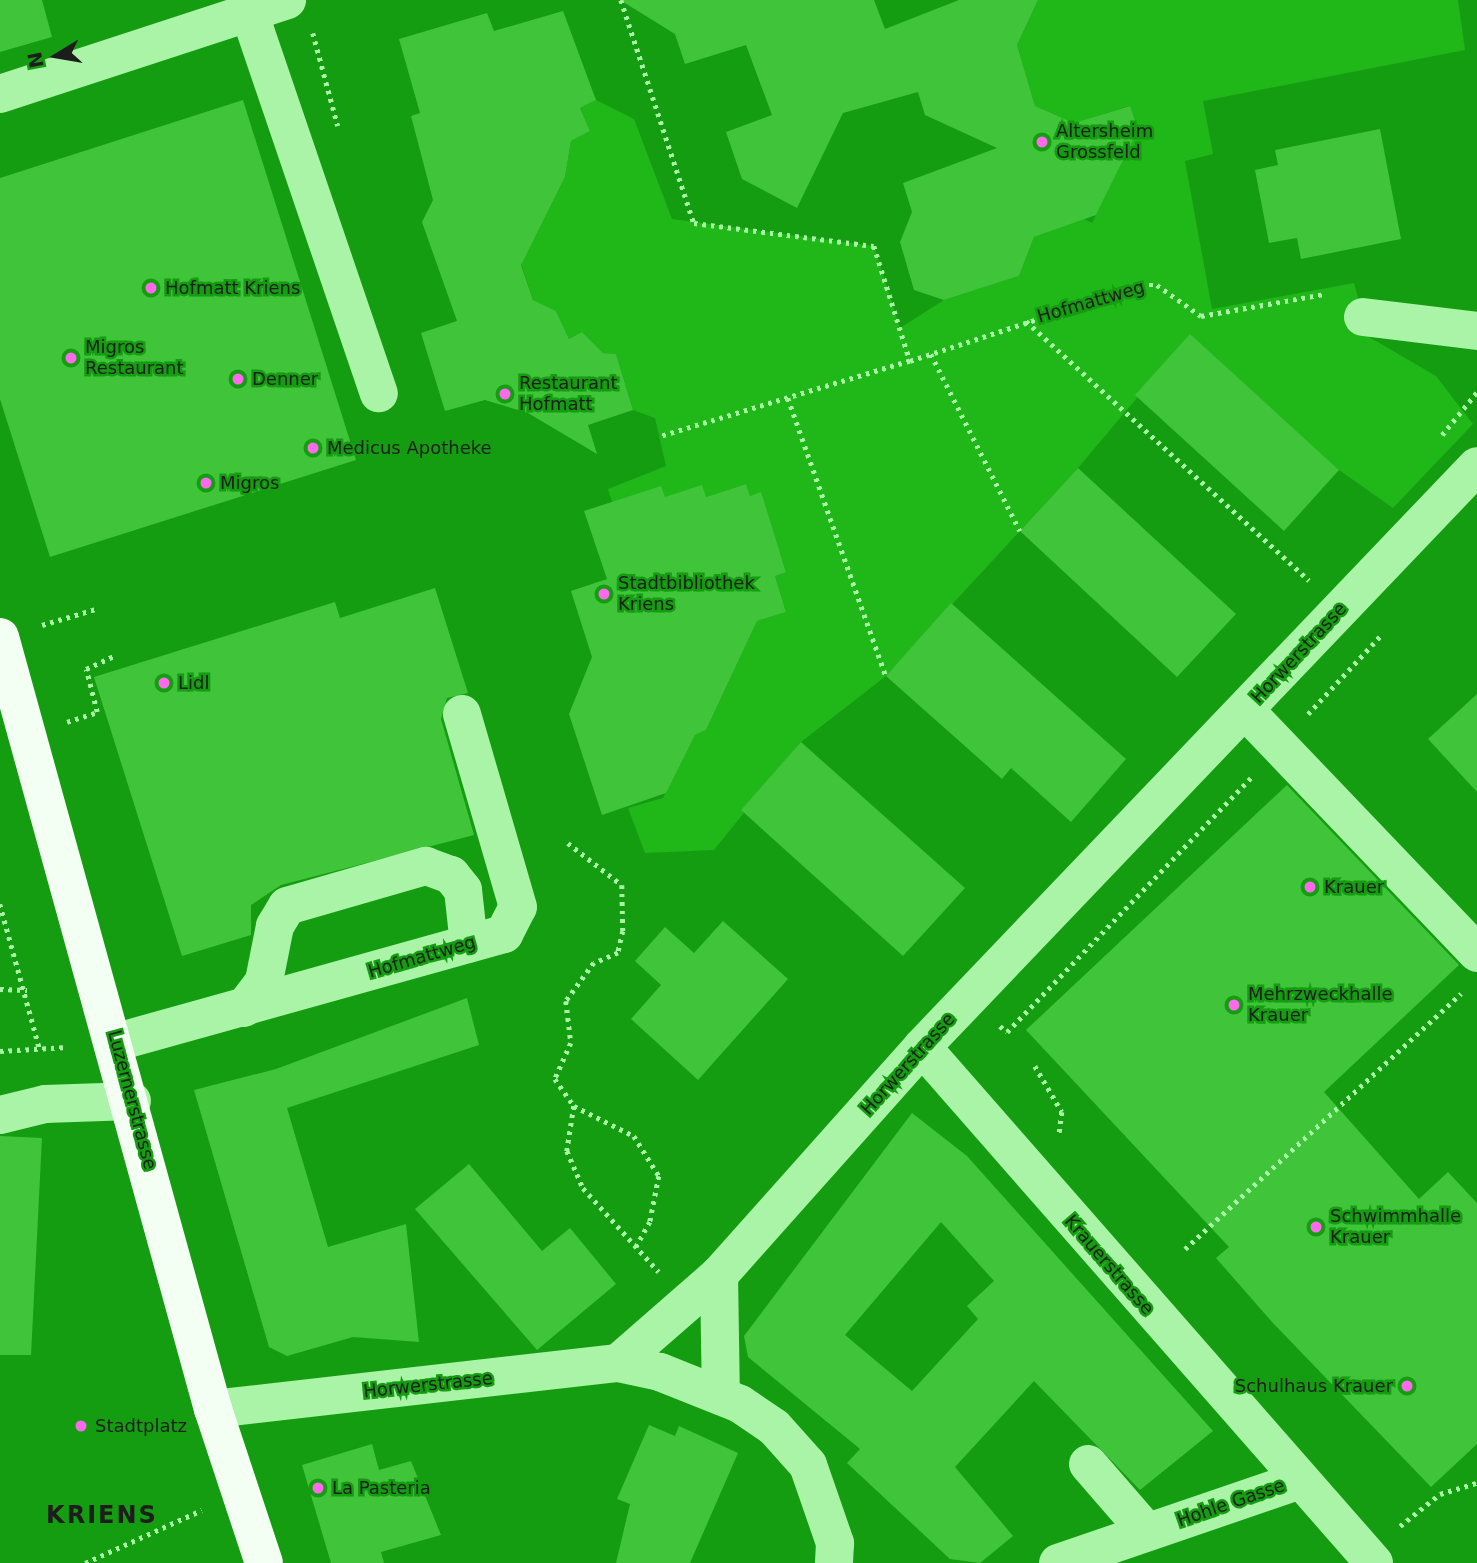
<!DOCTYPE html>
<style>
body{margin:0}
#map{position:relative;width:1477px;height:1563px;overflow:hidden;background:#159d11;font-family:"DejaVu Sans",sans-serif}
div>[style]{position:absolute}
[style*='--x']{left:calc(var(--x)*1px);top:calc(var(--y)*1px);width:calc(var(--w)*1px);rotate:calc(var(--a)*1deg)}
.green>*{inset:0;background:#20b719}
.building>*{inset:0;background:#3fc43a}
.path>*{height:4.5px;margin-top:-2.25px;transform-origin:0;background:repeating-linear-gradient(90deg,#aaf4a7 0 3.5px,transparent 0 8.5px)}
.minor>*{height:38px;margin:-19px;padding:0 19px;transform-origin:19px;border-radius:19px;background:#aaf4a7}
.major>*{height:38px;margin:-19px;padding:0 19px;transform-origin:19px;border-radius:19px;background:#f4fff4}
.dots>*{width:19px;height:19px;translate:-50% -50%;box-sizing:border-box;border:4px solid #159d11;border-radius:50%}
span{translate:-50% -50%;white-space:nowrap;text-align:center;line-height:1.15;-webkit-text-stroke:5px #159d11;paint-order:stroke}
.poi-label{font-size:18px;color:#1d1d1d}
.left{translate:0 -50%;text-align:left}
.right{translate:-100% -50%;text-align:right}
.street-label{font-size:18px;color:#1d1d1d}
.district-label{font-size:24px;color:#1d1d1d;font-weight:700;letter-spacing:2px}
.north{position:absolute;left:21px;top:21px;width:70px;height:70px;-webkit-text-stroke:5px #159d11;paint-order:stroke;rotate:259deg;font-size:19px;font-weight:700;line-height:28px;text-align:center;color:#1d1d1d}
.north::after{content:'';display:block;margin:auto;width:24px;height:32px;background:#1d1d1d;clip-path:polygon(50% 0,100% 100%,50% 72%,0 100%)}
</style>
<div id="map">
<div class="green">
<div style="clip-path:polygon(1038px 0,1458px 0,1465px 50px,1203px 101px,1213px 154px,1185px 161px,1212px 309px,1354px 283px,1369px 337px,1436px 376px,1473px 424px,1393px 508px,1339px 470px,1190px 335px,1078px 468px,886px 676px,801px 742px,714px 850px,645px 853px,628px 808px,663px 798px,695px 735px,706px 730px,757px 621px,786px 612px,775px 576px,786px 571px,780px 553px,773px 555px,761px 493px,750px 496px,746px 484px,706px 497px,612px 502px,608px 489px,666px 466px,655px 418px,633px 410px,616px 354px,603px 353px,582px 332px,569px 339px,556px 311px,533px 300px,518px 254px,528px 250px,565px 177px,571px 141px,590px 131px,580px 108px,596px 100px,634px 119px,672px 219px,874px 246px,900px 328px,944px 300px,1019px 276px,1034px 237px,1084px 219px,1092px 223px,1138px 130px,1129px 106px,1074px 123px,1035px 106px,1017px 45px)"></div>
</div>
<div class="building">
<div style="clip-path:polygon(0 0,42px 0,52px 37px,0 52px)"></div>
<div style="clip-path:polygon(620px 0,874px 0,885px 29px,959px 0,1038px 0,1017px 45px,1035px 106px,1074px 123px,1130px 106px,1138px 130px,1096px 215px,1034px 237px,1019px 276px,944px 300px,914px 290px,900px 242px,912px 212px,903px 183px,997px 148px,925px 115px,918px 92px,843px 113px,797px 208px,742px 179px,726px 132px,772px 115px,746px 45px,685px 64px,675px 34px)"></div>
<div style="clip-path:polygon(563px 11px,596px 100px,580px 108px,590px 131px,571px 141px,565px 177px,521px 265px,533px 300px,556px 311px,569px 339px,582px 332px,603px 353px,616px 354px,633px 410px,588px 425px,597px 454px,528px 413px,485px 400px,445px 411px,421px 333px,457px 321px,422px 222px,433px 200px,411px 116px,420px 113px,399px 39px,487px 13px,494px 31px)"></div>
<div style="clip-path:polygon(243px 100px,356px 460px,50px 557px,0 399px,0 178px)"></div>
<div style="clip-path:polygon(1380px 129px,1401px 239px,1301px 259px,1297px 238px,1269px 243px,1255px 170px,1278px 165px,1275px 150px)"></div>
<div style="clip-path:polygon(1190px 334px,1339px 470px,1284px 531px,1135px 395px)"></div>
<div style="clip-path:polygon(1078px 468px,1236px 614px,1177px 677px,1020px 531px)"></div>
<div style="clip-path:polygon(746px 484px,750px 496px,761px 492px,786px 572px,775px 576px,786px 612px,757px 621px,706px 730px,695px 735px,666px 793px,602px 815px,569px 714px,592px 657px,571px 591px,607px 579px,584px 511px,661px 486px,665px 497px,702px 485px,706px 497px)"></div>
<div style="clip-path:polygon(435px 588px,468px 693px,447px 698px,441px 719px,474px 835px,281px 885px,251px 905px,251px 935px,182px 956px,94px 677px,335px 602px,340px 618px)"></div>
<div style="clip-path:polygon(951px 603px,1126px 759px,1071px 822px,1011px 768px,1002px 779px,886px 676px)"></div>
<div style="clip-path:polygon(1477px 694px,1477px 792px,1428px 739px)"></div>
<div style="clip-path:polygon(801px 742px,965px 888px,903px 956px,741px 810px)"></div>
<div style="clip-path:polygon(1287px 785px,1459px 965px,1324px 1092px,1419px 1199px,1448px 1172px,1477px 1203px,1477px 1444px,1431px 1487px,1272px 1322px,1216px 1258px,1229px 1247px,1026px 1030px)"></div>
<div style="clip-path:polygon(723px 921px,788px 979px,698px 1080px,631px 1019px,661px 985px,635px 961px,665px 927px,694px 953px)"></div>
<div style="clip-path:polygon(467px 998px,479px 1045px,287px 1108px,328px 1247px,406px 1224px,419px 1342px,353px 1337px,287px 1356px,269px 1347px,194px 1090px,276px 1069px)"></div>
<div style="clip-path:polygon(evenodd,912px 1113px,967px 1156px,1213px 1431px,1140px 1490px,1034px 1381px,955px 1467px,1013px 1536px,980px 1563px,950px 1559px,847px 1463px,860px 1449px,748px 1357px,744px 1336px,912px 1113px,941px 1222px,994px 1281px,967px 1306px,978px 1319px,912px 1391px,845px 1335px,941px 1222px)"></div>
<div style="clip-path:polygon(0 1136px,42px 1138px,31px 1355px,0 1355px)"></div>
<div style="clip-path:polygon(469px 1164px,542px 1251px,570px 1228px,616px 1284px,537px 1350px,415px 1209px)"></div>
<div style="clip-path:polygon(649px 1425px,675px 1436px,679px 1426px,738px 1453px,690px 1563px,616px 1563px,630px 1504px,617px 1499px)"></div>
<div style="clip-path:polygon(372px 1444px,379px 1470px,411px 1461px,441px 1535px,381px 1552px,384px 1563px,331px 1563px,302px 1465px)"></div>
</div>
<div class="path">
<div style="--x:621;--y:0;--w:235;--a:71.9"></div>
<div style="--x:694;--y:223;--w:181;--a:7.3"></div>
<div style="--x:874;--y:246;--w:121;--a:72.6"></div>
<div style="--x:910;--y:361;--w:263;--a:163.2"></div>
<div style="--x:313;--y:33;--w:96;--a:75"></div>
<div style="--x:1026;--y:321;--w:384;--a:42.5"></div>
<div style="--x:931;--y:354;--w:198;--a:63.3"></div>
<div style="--x:910;--y:361;--w:243;--a:-18.2"></div>
<div style="--x:1141;--y:285;--w:16;--a:0"></div>
<div style="--x:1157;--y:285;--w:54;--a:35.2"></div>
<div style="--x:1201;--y:316;--w:126;--a:-10.1"></div>
<div style="--x:788;--y:398;--w:295;--a:70.6"></div>
<div style="--x:1442;--y:435;--w:55;--a:-50.9"></div>
<div style="--x:42;--y:625;--w:59;--a:-16.6"></div>
<div style="--x:1308;--y:714;--w:110;--a:-47.2"></div>
<div style="--x:67;--y:722;--w:32;--a:-18"></div>
<div style="--x:97;--y:712;--w:44;--a:-104.3"></div>
<div style="--x:86;--y:669;--w:31;--a:-25"></div>
<div style="--x:568;--y:843;--w:68;--a:37.9"></div>
<div style="--x:622;--y:885;--w:46;--a:88.8"></div>
<div style="--x:623;--y:931;--w:23;--a:103"></div>
<div style="--x:618;--y:953;--w:26;--a:157"></div>
<div style="--x:594;--y:963;--w:47;--a:126.4"></div>
<div style="--x:566;--y:1001;--w:42;--a:83.2"></div>
<div style="--x:571;--y:1043;--w:39;--a:114"></div>
<div style="--x:555;--y:1079;--w:33;--a:55"></div>
<div style="--x:574;--y:1106;--w:46;--a:98.8"></div>
<div style="--x:567;--y:1151;--w:40;--a:66.6"></div>
<div style="--x:583;--y:1188;--w:113;--a:47.9"></div>
<div style="--x:0;--y:904;--w:151;--a:74.7"></div>
<div style="--x:0;--y:989;--w:27;--a:2"></div>
<div style="--x:1000;--y:1026;--w:9;--a:41"></div>
<div style="--x:1007;--y:1032;--w:352;--a:-46.2"></div>
<div style="--x:0;--y:1051;--w:67;--a:-3.4"></div>
<div style="--x:1035;--y:1066;--w:53;--a:59.6"></div>
<div style="--x:1062;--y:1112;--w:23;--a:97"></div>
<div style="--x:574;--y:1106;--w:67;--a:26.6"></div>
<div style="--x:634;--y:1136;--w:47;--a:58"></div>
<div style="--x:659;--y:1176;--w:47;--a:101.1"></div>
<div style="--x:650;--y:1222;--w:29;--a:119"></div>
<div style="--x:1185;--y:1249;--w:376;--a:-42.8"></div>
<div style="--x:1400;--y:1526;--w:51;--a:-38.7"></div>
<div style="--x:1440;--y:1494;--w:39;--a:-17"></div>
<div style="--x:85;--y:1563;--w:128;--a:-24.4"></div>
</div>
<div class="minor">
<div style="--x:248;--y:9;--w:406;--a:71.2"></div>
<div style="--x:0;--y:94;--w:302;--a:-18.1"></div>
<div style="--x:1363;--y:317;--w:115;--a:7"></div>
<div style="--x:1245;--y:710;--w:336;--a:46.3"></div>
<div style="--x:244;--y:1008;--w:34;--a:-53"></div>
<div style="--x:264;--y:981;--w:56;--a:-78.7"></div>
<div style="--x:275;--y:926;--w:23;--a:-59"></div>
<div style="--x:287;--y:906;--w:145;--a:-16.1"></div>
<div style="--x:426;--y:866;--w:27;--a:20"></div>
<div style="--x:451;--y:875;--w:19;--a:51"></div>
<div style="--x:463;--y:890;--w:54;--a:83.7"></div>
<div style="--x:117;--y:1042;--w:402;--a:-15.6"></div>
<div style="--x:504;--y:934;--w:30;--a:-63"></div>
<div style="--x:518;--y:907;--w:201;--a:-106.2"></div>
<div style="--x:922;--y:1047;--w:686;--a:48.78"></div>
<div style="--x:0;--y:1115;--w:46;--a:-13.7"></div>
<div style="--x:45;--y:1104;--w:87;--a:-2"></div>
<div style="--x:719;--y:1275;--w:121;--a:89.1"></div>
<div style="--x:618;--y:1363;--w:43;--a:12.1"></div>
<div style="--x:660;--y:1372;--w:86;--a:21.8"></div>
<div style="--x:740;--y:1404;--w:41;--a:34.1"></div>
<div style="--x:774;--y:1427;--w:51;--a:48.2"></div>
<div style="--x:808;--y:1465;--w:83;--a:70.9"></div>
<div style="--x:835;--y:1543;--w:20;--a:93"></div>
<div style="--x:213;--y:1409;--w:408;--a:-6.5"></div>
<div style="--x:618;--y:1363;--w:134;--a:-41.1"></div>
<div style="--x:719;--y:1275;--w:305;--a:-48.3"></div>
<div style="--x:922;--y:1047;--w:803;--a:-46.31"></div>
<div style="--x:1088;--y:1464;--w:90;--a:49.1"></div>
<div style="--x:1058;--y:1563;--w:253;--a:-18.9"></div>
</div>
<div class="major">
<div style="--x:0;--y:637;--w:801;--a:74.58"></div>
<div style="--x:213;--y:1409;--w:162;--a:71.7"></div>
</div>
<div class="dots">
<div style="left:1042px;top:142px;background:#ff6aed"></div>
<div style="left:151px;top:288px;background:#ff6aed"></div>
<div style="left:71px;top:358px;background:#ff6aed"></div>
<div style="left:238px;top:379px;background:#ff6aed"></div>
<div style="left:505px;top:394px;background:#ff6aed"></div>
<div style="left:313px;top:448px;background:#ff6aed"></div>
<div style="left:206px;top:483px;background:#ff6aed"></div>
<div style="left:604px;top:594px;background:#ff6aed"></div>
<div style="left:164px;top:683px;background:#ff6aed"></div>
<div style="left:1310px;top:887px;background:#ff6aed"></div>
<div style="left:1234px;top:1005px;background:#ff6aed"></div>
<div style="left:1316px;top:1227px;background:#ff6aed"></div>
<div style="left:1407px;top:1386px;background:#ff6aed"></div>
<div style="left:81px;top:1426px;background:#ff6aed"></div>
<div style="left:318px;top:1488px;background:#ff6aed"></div>
</div>
<div class="poi-label">
<span class="left" style="left:1056px;top:142px">Altersheim<br>Grossfeld</span>
<span class="left" style="left:165px;top:288px">Hofmatt Kriens</span>
<span class="left" style="left:85px;top:358px">Migros<br>Restaurant</span>
<span class="left" style="left:252px;top:379px">Denner</span>
<span class="left" style="left:519px;top:394px">Restaurant<br>Hofmatt</span>
<span class="left" style="left:327px;top:448px">Medicus Apotheke</span>
<span class="left" style="left:220px;top:483px">Migros</span>
<span class="left" style="left:618px;top:594px">Stadtbibliothek<br>Kriens</span>
<span class="left" style="left:178px;top:683px">Lidl</span>
<span class="left" style="left:1324px;top:887px">Krauer</span>
<span class="left" style="left:1248px;top:1005px">Mehrzweckhalle<br>Krauer</span>
<span class="left" style="left:1330px;top:1227px">Schwimmhalle<br>Krauer</span>
<span class="right" style="left:1393px;top:1386px">Schulhaus Krauer</span>
<span class="left" style="left:95px;top:1426px">Stadtplatz</span>
<span class="left" style="left:332px;top:1488px">La Pasteria</span>
</div>
<div class="street-label">
<span style="left:1091px;top:302px;rotate:-16deg">Hofmattweg</span>
<span style="left:1299px;top:653px;rotate:-47deg">Horwerstrasse</span>
<span style="left:422px;top:957px;rotate:-16deg">Hofmattweg</span>
<span style="left:908px;top:1064px;rotate:-48deg">Horwerstrasse</span>
<span style="left:132px;top:1100px;rotate:75deg">Luzernerstrasse</span>
<span style="left:1109px;top:1265px;rotate:49deg">Krauerstrasse</span>
<span style="left:428px;top:1385px;rotate:-6deg">Horwerstrasse</span>
<span style="left:1231px;top:1503px;rotate:-19deg">Hohle Gasse</span>
</div>
<div class="district-label">
<span style="left:102px;top:1516px">KRIENS</span>
</div>
<div class="north">N</div>
</div>
